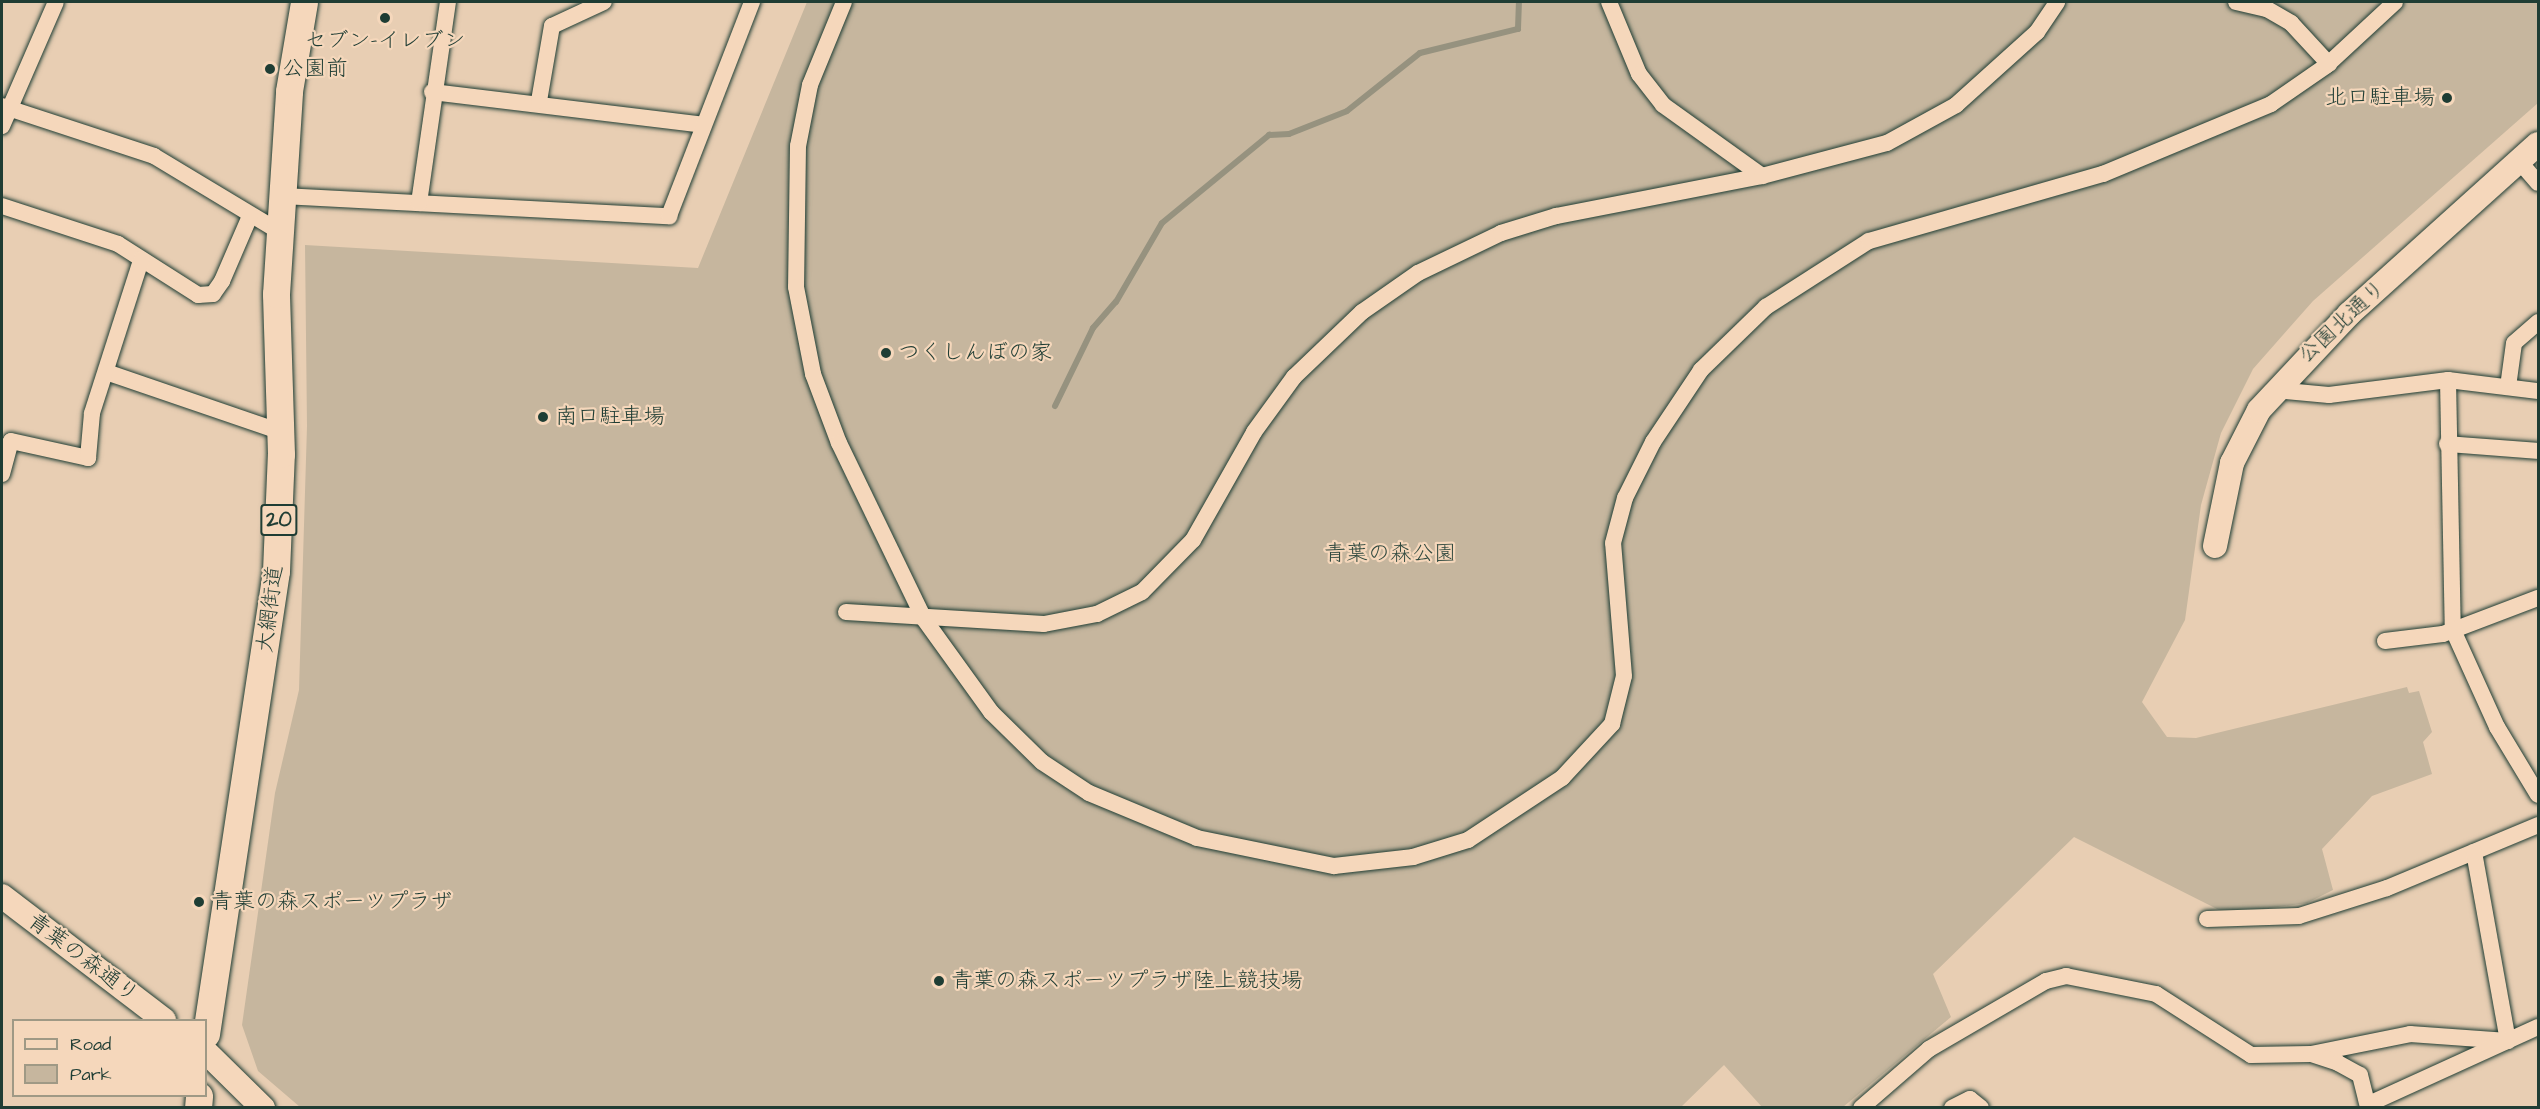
<!DOCTYPE html>
<meta charset="utf-8">
<style>
body{margin:0}
#map{position:relative;width:2540px;height:1109px;overflow:hidden;background:#e8ceb3;font-family:"Architects Daughter","Klee One",sans-serif}
div>[style]{position:absolute}
[style*='--x']{left:calc(var(--x)*1px);top:calc(var(--y)*1px);width:calc(var(--w)*1px);rotate:calc(var(--a)*1deg)}
.green>*{inset:0;background:#c6b69e}
.stream>*{height:6px;margin:-3px;padding:0 3px;transform-origin:3px;border-radius:3px;background:#96927f}
.roads{filter:drop-shadow(0 0 2px #1f3d34) drop-shadow(0 0 2px #1f3d34)}
.street>*{height:16px;margin:-8px;padding:0 8px;transform-origin:8px;border-radius:8px;background:#f5d7bb}
.secondary>*{height:24px;margin:-12px;padding:0 12px;transform-origin:12px;border-radius:12px;background:#f5d7bb}
.primary>*{height:27px;margin:-13.5px;padding:0 13.5px;transform-origin:13.5px;border-radius:13.5px;background:#f5d7bb}
.dots>*{width:16px;height:16px;translate:-50% -50%;box-sizing:border-box;border:3px solid #f5d7bb;border-radius:50%}
span{translate:-50% -50%;white-space:nowrap;text-align:center;line-height:1.15;-webkit-text-stroke:4.5px #f5d7bb;paint-order:stroke}
.shield-label span{padding:2px 4px;background:#f5d7bb;border:2px solid;border-radius:4px;-webkit-text-stroke-width:0}
.shield-label{font-size:21px;color:#1f3d34;font-weight:700}
.poi-label{font-size:22px;color:#1f3d34}
.left{translate:0 -50%;text-align:left}
.right{translate:-100% -50%;text-align:right}
.street-label{font-size:22px;color:#1f3d34}
.park-label{font-size:22px;color:#30493f}
.frame{position:absolute;inset:0;border:3px solid #1f3d34;pointer-events:none}
.legend{position:absolute;left:12px;top:1019px;width:195px;height:78px;box-sizing:border-box;background:#f5d7bb;border:2px solid #9f9985;margin:0;padding:8px 10px;list-style:none;font-size:18px;color:#1f3d34}
.legend li{display:flex;align-items:center;gap:12px;height:30px}
.legend b{width:30px;border:2px solid #9f9985}
</style>
<div id="map">
<div class="green">
<div style="clip-path:polygon(807px 2px,2538px 2px,2538px 103px,2313px 301px,2253px 369px,2221px 433px,2201px 505px,2185px 620px,2142px 702px,2167px 737px,2196px 738px,2407px 687px,2409px 693px,2419px 691px,2432px 732px,2423px 742px,2432px 774px,2372px 796px,2322px 849px,2333px 890px,2307px 903px,2227px 914px,2074px 837px,1933px 974px,1951px 1017px,1843px 1107px,1762px 1107px,1724px 1065px,1680px 1108px,300px 1107px,258px 1071px,242px 1025px,275px 793px,299px 690px,307px 426px,305px 245px,698px 268px)"></div>
</div>
<div class="stream">
<div style="--x:1055;--y:406;--w:87;--a:-64"></div>
<div style="--x:1093;--y:328;--w:35;--a:-49"></div>
<div style="--x:1116;--y:302;--w:91;--a:-59.8"></div>
<div style="--x:1162;--y:223;--w:139;--a:-39.4"></div>
<div style="--x:1269;--y:135;--w:20;--a:-3"></div>
<div style="--x:1289;--y:134;--w:62;--a:-21.6"></div>
<div style="--x:1347;--y:111;--w:93;--a:-38.5"></div>
<div style="--x:1420;--y:53;--w:101;--a:-13.8"></div>
<div style="--x:1518;--y:29;--w:27;--a:-88"></div>
</div>
<div class="roads">
<div class="street">
<div style="--x:844;--y:2;--w:90;--a:112.3"></div>
<div style="--x:810;--y:85;--w:62;--a:101.1"></div>
<div style="--x:798;--y:146;--w:141;--a:90.8"></div>
<div style="--x:796;--y:287;--w:89;--a:78.9"></div>
<div style="--x:813;--y:374;--w:74;--a:69.4"></div>
<div style="--x:839;--y:443;--w:195;--a:64.2"></div>
<div style="--x:924;--y:619;--w:115;--a:54.2"></div>
<div style="--x:991;--y:712;--w:71;--a:44.4"></div>
<div style="--x:1042;--y:762;--w:56;--a:33.4"></div>
<div style="--x:1089;--y:793;--w:117;--a:22.6"></div>
<div style="--x:1197;--y:838;--w:140;--a:11.6"></div>
<div style="--x:1334;--y:866;--w:80;--a:-6.5"></div>
<div style="--x:1413;--y:857;--w:58;--a:-17.2"></div>
<div style="--x:1468;--y:840;--w:113;--a:-33.4"></div>
<div style="--x:1562;--y:778;--w:74;--a:-47.2"></div>
<div style="--x:1612;--y:724;--w:49;--a:-76"></div>
<div style="--x:1624;--y:676;--w:133;--a:-94.7"></div>
<div style="--x:1613;--y:543;--w:47;--a:-75.1"></div>
<div style="--x:1625;--y:498;--w:63;--a:-63.4"></div>
<div style="--x:1653;--y:442;--w:87;--a:-56.3"></div>
<div style="--x:1701;--y:370;--w:91;--a:-44.1"></div>
<div style="--x:1766;--y:307;--w:122;--a:-32.7"></div>
<div style="--x:1869;--y:241;--w:243;--a:-16"></div>
<div style="--x:2103;--y:174;--w:182;--a:-22.6"></div>
<div style="--x:2271;--y:104;--w:67;--a:-34.6"></div>
<div style="--x:2326;--y:66;--w:94;--a:-42.8"></div>
<div style="--x:1609;--y:2;--w:78;--a:67.4"></div>
<div style="--x:1639;--y:74;--w:39;--a:52"></div>
<div style="--x:1663;--y:105;--w:122;--a:35.6"></div>
<div style="--x:2236;--y:2;--w:32;--a:13"></div>
<div style="--x:2267;--y:9;--w:28;--a:30"></div>
<div style="--x:2291;--y:23;--w:56;--a:47.2"></div>
<div style="--x:432;--y:92;--w:273;--a:6.9"></div>
<div style="--x:539;--y:101;--w:76;--a:-80.2"></div>
<div style="--x:552;--y:26;--w:57;--a:-24.8"></div>
<div style="--x:2;--y:106;--w:160;--a:18.2"></div>
<div style="--x:154;--y:156;--w:147;--a:31.1"></div>
<div style="--x:2;--y:126;--w:135;--a:-66.5"></div>
<div style="--x:2519;--y:161;--w:29;--a:49"></div>
<div style="--x:281;--y:196;--w:389;--a:3"></div>
<div style="--x:669;--y:216;--w:230;--a:-68.8"></div>
<div style="--x:419;--y:203;--w:203;--a:-81.8"></div>
<div style="--x:2;--y:206;--w:122;--a:18.1"></div>
<div style="--x:118;--y:244;--w:95;--a:32.5"></div>
<div style="--x:198;--y:295;--w:15;--a:-4"></div>
<div style="--x:213;--y:294;--w:16;--a:-55"></div>
<div style="--x:222;--y:281;--w:71;--a:-66.7"></div>
<div style="--x:106;--y:372;--w:185;--a:18.9"></div>
<div style="--x:2448;--y:380;--w:250;--a:88.9"></div>
<div style="--x:2453;--y:630;--w:107;--a:65.6"></div>
<div style="--x:2497;--y:727;--w:79;--a:58.9"></div>
<div style="--x:2508;--y:387;--w:44;--a:-82.2"></div>
<div style="--x:2514;--y:343;--w:32;--a:-41"></div>
<div style="--x:2275;--y:390;--w:54;--a:5.3"></div>
<div style="--x:2329;--y:395;--w:120;--a:-7.2"></div>
<div style="--x:2448;--y:380;--w:91;--a:7"></div>
<div style="--x:2447;--y:444;--w:91;--a:4.4"></div>
<div style="--x:2;--y:474;--w:34;--a:-75"></div>
<div style="--x:11;--y:441;--w:79;--a:12.4"></div>
<div style="--x:88;--y:458;--w:45;--a:-84.9"></div>
<div style="--x:92;--y:413;--w:161;--a:-72.2"></div>
<div style="--x:846;--y:612;--w:198;--a:3.5"></div>
<div style="--x:1044;--y:624;--w:54;--a:-10.7"></div>
<div style="--x:1097;--y:614;--w:50;--a:-26.1"></div>
<div style="--x:1142;--y:592;--w:73;--a:-45.6"></div>
<div style="--x:1193;--y:540;--w:124;--a:-60.5"></div>
<div style="--x:1254;--y:432;--w:68;--a:-54"></div>
<div style="--x:1294;--y:377;--w:94;--a:-43.7"></div>
<div style="--x:1362;--y:312;--w:68;--a:-34.9"></div>
<div style="--x:1418;--y:273;--w:92;--a:-25.7"></div>
<div style="--x:1501;--y:233;--w:58;--a:-17.2"></div>
<div style="--x:1556;--y:216;--w:210;--a:-11"></div>
<div style="--x:1762;--y:176;--w:129;--a:-14.8"></div>
<div style="--x:1887;--y:143;--w:79;--a:-28.8"></div>
<div style="--x:1956;--y:105;--w:109;--a:-42"></div>
<div style="--x:2037;--y:32;--w:36;--a:-56"></div>
<div style="--x:2385;--y:641;--w:58;--a:-6.9"></div>
<div style="--x:2443;--y:634;--w:102;--a:-20.8"></div>
<div style="--x:2207;--y:919;--w:92;--a:-1.9"></div>
<div style="--x:2299;--y:916;--w:92;--a:-17.7"></div>
<div style="--x:2387;--y:888;--w:164;--a:-22.6"></div>
<div style="--x:2311;--y:1054;--w:101;--a:-11.4"></div>
<div style="--x:2410;--y:1034;--w:98;--a:4.1"></div>
<div style="--x:2508;--y:1041;--w:192;--a:-100.2"></div>
<div style="--x:2369;--y:1104;--w:186;--a:-24.5"></div>
<div style="--x:1861;--y:1108;--w:90;--a:-40.9"></div>
<div style="--x:1929;--y:1049;--w:135;--a:-30.2"></div>
<div style="--x:2046;--y:981;--w:21;--a:-14"></div>
<div style="--x:2066;--y:976;--w:92;--a:11.3"></div>
<div style="--x:2156;--y:994;--w:113;--a:32.7"></div>
<div style="--x:2251;--y:1055;--w:60;--a:-1"></div>
<div style="--x:2311;--y:1054;--w:28;--a:18"></div>
<div style="--x:2338;--y:1063;--w:25;--a:29"></div>
<div style="--x:2360;--y:1075;--w:34;--a:76"></div>
<div style="--x:1952;--y:1108;--w:20;--a:-27"></div>
<div style="--x:1970;--y:1099;--w:14;--a:39"></div>
</div>
<div class="secondary">
<div style="--x:2215;--y:546;--w:85;--a:-78.4"></div>
<div style="--x:2232;--y:463;--w:59;--a:-63"></div>
<div style="--x:2259;--y:410;--w:132;--a:-46.8"></div>
<div style="--x:2349;--y:314;--w:254;--a:-42"></div>
<div style="--x:2;--y:896;--w:204;--a:37.4"></div>
<div style="--x:206;--y:1052;--w:80;--a:44.5"></div>
</div>
<div class="primary">
<div style="--x:206;--y:1034;--w:468;--a:-81.4"></div>
<div style="--x:276;--y:571;--w:117;--a:-87.6"></div>
<div style="--x:281;--y:454;--w:160;--a:-91.8"></div>
<div style="--x:276;--y:294;--w:203;--a:-86.3"></div>
<div style="--x:289;--y:91;--w:90;--a:-80.4"></div>
<div style="--x:198;--y:1108;--w:12;--a:-85"></div>
</div>
</div>
<div class="dots">
<div style="left:385px;top:18px;background:#1f3d34"></div>
<div style="left:270px;top:69px;background:#1f3d34"></div>
<div style="left:2447px;top:98px;background:#1f3d34"></div>
<div style="left:886px;top:353px;background:#1f3d34"></div>
<div style="left:543px;top:417px;background:#1f3d34"></div>
<div style="left:199px;top:902px;background:#1f3d34"></div>
<div style="left:939px;top:981px;background:#1f3d34"></div>
</div>
<div class="shield-label">
<span style="left:279px;top:520px">20</span>
</div>
<div class="poi-label">
<span style="left:385px;top:41px">セブン-イレブン</span>
<span class="left" style="left:282px;top:69px">公園前</span>
<span class="right" style="left:2435px;top:98px">北口駐車場</span>
<span class="left" style="left:898px;top:353px">つくしんぼの家</span>
<span class="left" style="left:555px;top:417px">南口駐車場</span>
<span class="left" style="left:211px;top:902px">青葉の森スポーツプラザ</span>
<span class="left" style="left:951px;top:981px">青葉の森スポーツプラザ陸上競技場</span>
</div>
<div class="street-label">
<span style="left:2342px;top:322px;rotate:-43deg">公園北通り</span>
<span style="left:270px;top:609px;rotate:-83deg">大網街道</span>
<span style="left:83px;top:958px;rotate:37deg">青葉の森通り</span>
</div>
<div class="park-label">
<span style="left:1390px;top:554px">青葉の森公園</span>
</div>
<div class="frame"></div>
<ul class="legend">
<li><b style="height:8px;background:#f5d7bb"></b>Road</li>
<li><b style="height:16px;background:#c6b69e"></b>Park</li>
</ul>
</div>
